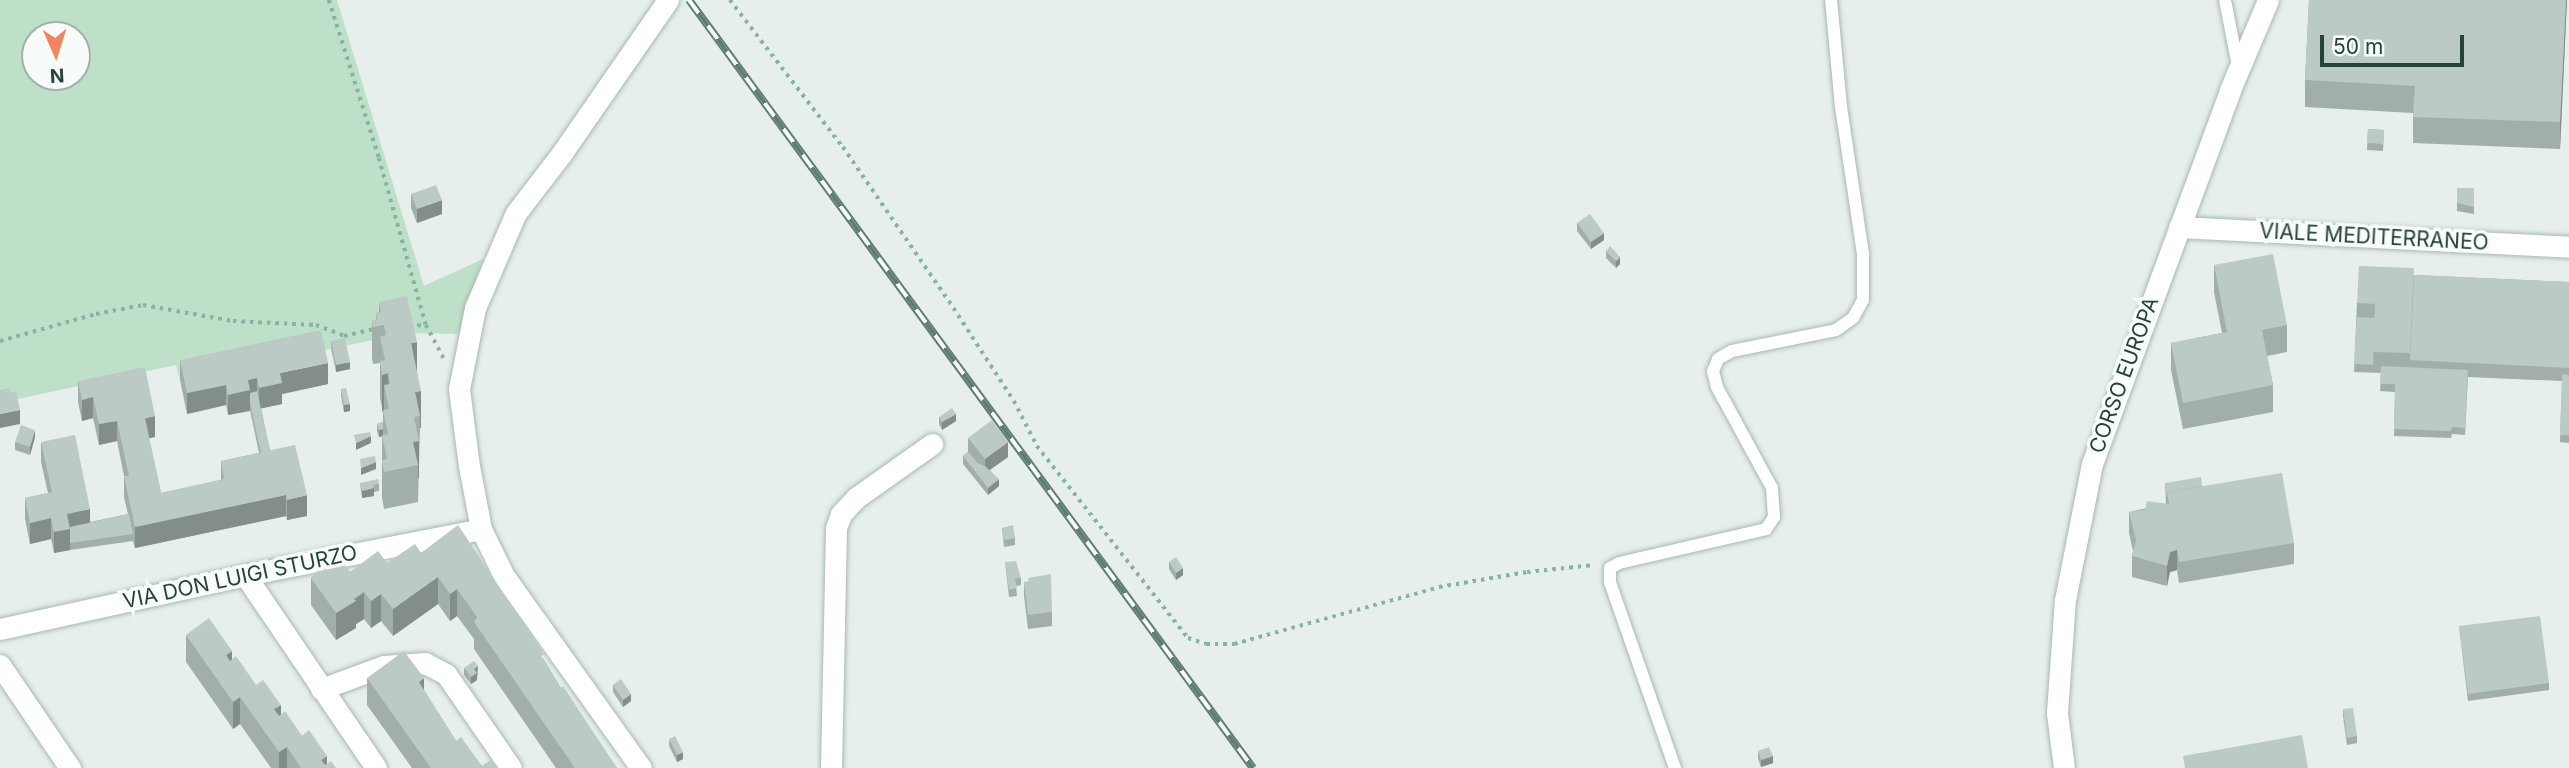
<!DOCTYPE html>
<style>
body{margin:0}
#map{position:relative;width:2569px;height:768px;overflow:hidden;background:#e6efeb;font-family:Inter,sans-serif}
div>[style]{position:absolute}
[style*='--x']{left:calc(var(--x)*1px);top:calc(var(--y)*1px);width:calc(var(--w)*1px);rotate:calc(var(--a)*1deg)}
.green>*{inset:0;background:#bfe0c8}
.path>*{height:3.5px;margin-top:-1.75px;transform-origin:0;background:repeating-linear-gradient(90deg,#86b3a5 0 3.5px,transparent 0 8.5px)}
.roads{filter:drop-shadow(0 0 2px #a8b8b2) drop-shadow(0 0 2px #a8b8b2)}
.service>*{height:12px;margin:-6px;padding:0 6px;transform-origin:6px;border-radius:6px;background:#fff}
.minor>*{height:21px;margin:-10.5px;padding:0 10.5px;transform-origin:10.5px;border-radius:10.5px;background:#fff}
.tertiary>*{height:21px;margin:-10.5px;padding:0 10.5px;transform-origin:10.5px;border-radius:10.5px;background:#fff}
.rail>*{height:8px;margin-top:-4px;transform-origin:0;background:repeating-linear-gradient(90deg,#f7fbf9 0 16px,#5f7d75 0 32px);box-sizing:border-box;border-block:2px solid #5f7d75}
.wall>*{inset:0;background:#a1aea9}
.shaded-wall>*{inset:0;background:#838d89}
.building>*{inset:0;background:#bbcac4}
span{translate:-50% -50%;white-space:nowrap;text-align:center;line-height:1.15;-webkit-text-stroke:7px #f7fbf9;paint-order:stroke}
.street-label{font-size:21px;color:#24423a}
.north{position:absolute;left:21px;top:21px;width:70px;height:70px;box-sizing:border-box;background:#f7fbf9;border:2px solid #a3b1ad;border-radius:50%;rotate:177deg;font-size:19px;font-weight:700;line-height:28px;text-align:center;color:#24423a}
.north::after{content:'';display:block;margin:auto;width:24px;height:32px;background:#f4845f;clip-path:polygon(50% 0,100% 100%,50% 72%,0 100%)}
.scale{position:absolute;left:2320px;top:35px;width:144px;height:32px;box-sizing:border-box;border:4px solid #24423a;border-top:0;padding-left:9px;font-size:21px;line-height:24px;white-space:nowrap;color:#24423a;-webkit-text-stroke:5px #f7fbf9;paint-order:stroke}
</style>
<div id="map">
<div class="green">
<div style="clip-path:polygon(evenodd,0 0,337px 0,424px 286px,483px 259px,459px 334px,407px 333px,180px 380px,176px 365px,0 403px,0 0,35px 35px,77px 35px,77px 77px,35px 77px,35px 35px)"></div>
</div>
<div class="path">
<div style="--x:329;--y:0;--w:166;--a:72.4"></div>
<div style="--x:379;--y:158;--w:173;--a:74.3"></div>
<div style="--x:426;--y:325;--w:38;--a:62"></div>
<div style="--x:730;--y:0;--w:185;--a:52.5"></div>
<div style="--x:843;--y:147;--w:187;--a:55.5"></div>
<div style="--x:949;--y:301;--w:119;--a:57"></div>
<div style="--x:1014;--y:401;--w:51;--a:62.9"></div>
<div style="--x:1037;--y:446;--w:244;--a:51.8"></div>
<div style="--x:1188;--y:638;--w:19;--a:18"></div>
<div style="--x:1206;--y:644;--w:28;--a:0"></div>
<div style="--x:1234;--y:644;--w:213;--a:-15.5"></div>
<div style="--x:1439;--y:587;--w:89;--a:-9.7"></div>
<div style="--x:1527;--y:572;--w:67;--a:-6"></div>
<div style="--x:409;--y:326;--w:17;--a:-3"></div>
<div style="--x:0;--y:341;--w:100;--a:-15.7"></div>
<div style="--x:96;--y:314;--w:48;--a:-10.8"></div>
<div style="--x:143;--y:305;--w:91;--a:10.1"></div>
<div style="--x:233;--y:321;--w:83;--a:2.8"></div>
<div style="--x:316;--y:325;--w:30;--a:21"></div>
<div style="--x:344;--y:336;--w:31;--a:-13"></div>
</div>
<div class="roads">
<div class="service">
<div style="--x:2225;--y:0;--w:67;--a:78.9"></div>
<div style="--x:1675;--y:768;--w:197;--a:-109.3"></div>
<div style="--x:1610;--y:582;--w:14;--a:-90"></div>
<div style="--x:1610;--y:568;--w:10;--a:-29"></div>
<div style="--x:1619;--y:563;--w:151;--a:-13"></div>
<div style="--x:1766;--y:529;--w:14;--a:-56"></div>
<div style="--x:1774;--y:517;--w:29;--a:-94"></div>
<div style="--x:1772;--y:488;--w:115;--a:-118.6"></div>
<div style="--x:1717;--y:387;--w:16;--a:-104"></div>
<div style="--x:1713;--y:371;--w:13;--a:-67"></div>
<div style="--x:1718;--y:359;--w:16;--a:-30"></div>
<div style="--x:1732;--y:351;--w:106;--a:-11.4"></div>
<div style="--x:1836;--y:330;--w:21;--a:-35"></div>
<div style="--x:1853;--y:318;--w:21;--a:-61"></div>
<div style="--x:1863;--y:300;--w:46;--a:-90"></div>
<div style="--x:1863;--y:254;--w:149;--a:-98.5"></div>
<div style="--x:1841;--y:107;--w:107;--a:-95.3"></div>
</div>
<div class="minor">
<div style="--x:2179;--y:227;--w:391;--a:2.9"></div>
<div style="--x:245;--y:575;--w:233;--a:55.8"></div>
<div style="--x:0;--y:629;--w:251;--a:-12.4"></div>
<div style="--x:245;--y:575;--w:240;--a:-11"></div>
<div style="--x:0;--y:665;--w:125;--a:55.8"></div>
<div style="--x:321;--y:689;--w:67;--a:-20.1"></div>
<div style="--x:384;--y:666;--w:41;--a:-4.2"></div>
<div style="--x:425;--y:663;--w:24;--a:28"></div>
<div style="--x:446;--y:674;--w:114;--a:55.3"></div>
<div style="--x:831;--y:768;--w:240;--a:-88.8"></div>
<div style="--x:836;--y:528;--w:15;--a:-70"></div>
<div style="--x:841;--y:514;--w:23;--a:-47"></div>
<div style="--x:857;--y:497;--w:92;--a:-35.2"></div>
<div style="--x:2064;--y:768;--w:55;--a:-97.3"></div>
<div style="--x:2057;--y:713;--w:113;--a:-86"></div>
<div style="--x:2065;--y:600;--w:139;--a:-78.8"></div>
<div style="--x:2092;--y:464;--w:399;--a:-69.7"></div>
<div style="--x:2230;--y:90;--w:98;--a:-67.1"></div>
</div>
<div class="tertiary">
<div style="--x:641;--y:768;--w:236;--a:-125.5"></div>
<div style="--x:504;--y:576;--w:52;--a:-116.1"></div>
<div style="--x:481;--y:529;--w:64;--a:-100.8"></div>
<div style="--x:469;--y:466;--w:78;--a:-97.4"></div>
<div style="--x:459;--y:389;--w:83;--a:-78.8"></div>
<div style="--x:475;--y:308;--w:103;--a:-66.7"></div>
<div style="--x:516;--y:213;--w:76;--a:-52.5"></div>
<div style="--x:562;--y:153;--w:186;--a:-55.3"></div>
</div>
</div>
<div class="rail">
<div style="--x:689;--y:0;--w:953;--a:53.71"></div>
</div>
<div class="wall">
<div style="clip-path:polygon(2309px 0,2567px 0,2560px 149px,2413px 143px,2413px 113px,2305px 107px,2305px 80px)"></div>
<div style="clip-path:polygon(2368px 129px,2384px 130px,2383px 151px,2367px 150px)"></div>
<div style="clip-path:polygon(2457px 188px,2474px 188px,2474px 214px,2457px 211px)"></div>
<div style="clip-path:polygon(411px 194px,442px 214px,417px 223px,411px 208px)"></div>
<div style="clip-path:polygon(1577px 223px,1604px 240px,1591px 249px,1577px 231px)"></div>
<div style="clip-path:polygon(1606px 251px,1620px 264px,1616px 268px,1606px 258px)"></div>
<div style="clip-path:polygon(2214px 265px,2287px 325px,2287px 352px,2267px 356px,2273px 385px,2273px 412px,2183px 429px,2171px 370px,2171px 343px,2222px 333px,2214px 292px)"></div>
<div style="clip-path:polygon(2414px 275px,2569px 282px,2569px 443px,2560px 442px,2562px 381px,2468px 377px,2465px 435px,2452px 434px,2451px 438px,2394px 436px,2395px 392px,2380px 391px,2381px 373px,2354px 372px,2357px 303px)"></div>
<div style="clip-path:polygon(379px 302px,417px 371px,421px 428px,420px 428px,418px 502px,384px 509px,382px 497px,382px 436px,379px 437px,377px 431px,377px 424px,383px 422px,383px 412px,380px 398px,380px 363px,373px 364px,372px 358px,372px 321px,376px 320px,376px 313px,379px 312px)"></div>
<div style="clip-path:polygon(331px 341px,350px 369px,336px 372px,331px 348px)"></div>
<div style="clip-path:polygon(180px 360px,328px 384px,282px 394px,282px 404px,261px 408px,270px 451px,307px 516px,287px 520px,286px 516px,135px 548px,133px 541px,70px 550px,54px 553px,51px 539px,30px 544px,25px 519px,25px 498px,48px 493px,41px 462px,41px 442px,90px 522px,128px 514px,124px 497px,124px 476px,117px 441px,99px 445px,93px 418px,82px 421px,78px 402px,78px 381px,155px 437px,149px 438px,161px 493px,221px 480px,221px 461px,259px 453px,250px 410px,228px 415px,226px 405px,187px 414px,180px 380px)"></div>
<div style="clip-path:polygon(341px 389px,350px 411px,344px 412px,341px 396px)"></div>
<div style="clip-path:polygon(939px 417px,956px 421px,942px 430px,939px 424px)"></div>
<div style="clip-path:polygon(35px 437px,30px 455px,15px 450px,15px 442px)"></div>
<div style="clip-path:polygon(968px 438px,1008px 457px,990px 470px,999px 486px,988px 495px,963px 464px,963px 456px,968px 452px)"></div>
<div style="clip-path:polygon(360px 483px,379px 484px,379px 491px,374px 492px,374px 496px,362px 498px)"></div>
<div style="clip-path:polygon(2165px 483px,2202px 486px,2294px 543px,2294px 564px,2179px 583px,2177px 570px,2170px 572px,2167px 586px,2132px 577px,2132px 556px,2133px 551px,2129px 533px,2129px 512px,2166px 504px)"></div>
<div style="clip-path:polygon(1002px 528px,1015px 538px,1015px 545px,1004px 547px)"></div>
<div style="clip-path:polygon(421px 553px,544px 660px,561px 688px,617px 768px,556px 768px,474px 649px,474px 639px,457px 616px,450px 621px,438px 604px,393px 636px,381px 621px,371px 628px,364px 619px,356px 624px,356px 628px,336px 640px,311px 605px,311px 578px,336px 566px,350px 572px,387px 563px)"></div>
<div style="clip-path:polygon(1005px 562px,1021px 578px,1021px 585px,1016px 586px,1017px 596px,1009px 597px)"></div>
<div style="clip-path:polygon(1169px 562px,1183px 575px,1176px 580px,1169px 569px)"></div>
<div style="clip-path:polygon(1024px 582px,1052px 612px,1052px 626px,1028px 629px,1024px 596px)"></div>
<div style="clip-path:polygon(2459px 626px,2549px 683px,2549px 690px,2468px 701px)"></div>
<div style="clip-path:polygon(186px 635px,232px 660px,327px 764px,336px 768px,271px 768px,240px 724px,233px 729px,186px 662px)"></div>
<div style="clip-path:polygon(464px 668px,478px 673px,477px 674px,477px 680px,471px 684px,464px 675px)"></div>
<div style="clip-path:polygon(367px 678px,424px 690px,456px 741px,482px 766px,498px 768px,412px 768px,367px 705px)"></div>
<div style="clip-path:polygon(613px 685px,631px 701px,623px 707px,613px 692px)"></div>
<div style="clip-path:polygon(2343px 709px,2357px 736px,2357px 743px,2347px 745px,2343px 716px)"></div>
<div style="clip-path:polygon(669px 739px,683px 759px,677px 762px,669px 746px)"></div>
<div style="clip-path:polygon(1758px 751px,1773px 763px,1761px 767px,1758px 759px)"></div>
</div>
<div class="shaded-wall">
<div style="clip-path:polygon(2566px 0,2567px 0,2560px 149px,2560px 122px)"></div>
<div style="clip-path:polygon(442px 200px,442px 214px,417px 223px,417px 209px)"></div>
<div style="clip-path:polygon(1604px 233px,1604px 240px,1591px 249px,1591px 242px)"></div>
<div style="clip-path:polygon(1620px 257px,1620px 264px,1616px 268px,1616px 261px)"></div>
<div style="clip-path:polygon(417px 342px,417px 379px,411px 343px)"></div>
<div style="clip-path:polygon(350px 362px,350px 369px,336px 372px,336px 365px)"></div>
<div style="clip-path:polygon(328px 363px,328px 384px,282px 394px,282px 404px,259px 409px,259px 388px,280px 373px)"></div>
<div style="clip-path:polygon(388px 373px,388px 403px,384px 385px,384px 411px,382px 412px,382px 375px)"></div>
<div style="clip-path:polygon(257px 378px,257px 399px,250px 400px,250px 411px,228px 415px,228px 395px,248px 380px)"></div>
<div style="clip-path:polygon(226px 385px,226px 405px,187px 414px,187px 393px)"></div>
<div style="clip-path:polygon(421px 391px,421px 428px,420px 428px,420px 416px,415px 392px)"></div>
<div style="clip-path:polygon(93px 397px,93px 418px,82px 421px,82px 400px)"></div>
<div style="clip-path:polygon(350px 404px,350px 411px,344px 412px,344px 405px)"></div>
<div style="clip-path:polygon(20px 410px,20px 424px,0 428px,0 414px)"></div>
<div style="clip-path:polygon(956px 414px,956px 421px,942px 430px,942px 422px)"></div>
<div style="clip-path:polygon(155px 416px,155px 437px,145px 439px,145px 418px)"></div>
<div style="clip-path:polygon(117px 421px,117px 441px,99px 445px,99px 424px)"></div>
<div style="clip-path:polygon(383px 429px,383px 436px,379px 437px,379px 430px)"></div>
<div style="clip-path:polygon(35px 430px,35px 437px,30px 455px,30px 447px)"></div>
<div style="clip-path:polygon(371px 436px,371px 443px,356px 450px,356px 443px)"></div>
<div style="clip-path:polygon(419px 441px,419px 478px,418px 478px,418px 465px,413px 442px)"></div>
<div style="clip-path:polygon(1008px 442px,1008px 457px,985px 473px,985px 459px)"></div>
<div style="clip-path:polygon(376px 462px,376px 469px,361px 475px,361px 468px)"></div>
<div style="clip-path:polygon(999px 479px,999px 486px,988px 495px,988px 488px)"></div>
<div style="clip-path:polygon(374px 488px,374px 496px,362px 498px,362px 491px)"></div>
<div style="clip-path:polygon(286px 495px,286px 516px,135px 548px,135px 527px)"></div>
<div style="clip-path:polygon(307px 495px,307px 516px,287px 520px,287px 500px)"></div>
<div style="clip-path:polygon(90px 509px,90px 529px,70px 534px,70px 550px,54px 553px,54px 532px,67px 514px)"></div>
<div style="clip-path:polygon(51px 518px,51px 539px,30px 544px,30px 523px)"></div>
<div style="clip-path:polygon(2177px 550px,2177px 570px,2170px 572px,2167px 586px,2167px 566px,2170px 552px)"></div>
<div style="clip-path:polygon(1183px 568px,1183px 575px,1176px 580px,1176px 573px)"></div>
<div style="clip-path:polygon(438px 577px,438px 604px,393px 636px,393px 609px)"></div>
<div style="clip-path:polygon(457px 589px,457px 616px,450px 621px,450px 594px)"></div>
<div style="clip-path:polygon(364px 592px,364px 619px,356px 624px,356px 628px,336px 640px,336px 613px)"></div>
<div style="clip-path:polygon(381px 594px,381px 621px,371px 628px,371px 601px)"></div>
<div style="clip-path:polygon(232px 651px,232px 677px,226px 655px)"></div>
<div style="clip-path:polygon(478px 666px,477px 680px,471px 684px,471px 677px,474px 669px)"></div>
<div style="clip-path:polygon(424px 678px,424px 705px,419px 682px)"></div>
<div style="clip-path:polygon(631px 694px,631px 701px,623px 707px,623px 700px)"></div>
<div style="clip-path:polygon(240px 697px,240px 724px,233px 729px,233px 702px)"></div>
<div style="clip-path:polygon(281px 705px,281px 732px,274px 709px)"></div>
<div style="clip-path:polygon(287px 747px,287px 768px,279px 768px,279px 752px)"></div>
<div style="clip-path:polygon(683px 752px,683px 759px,677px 762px,677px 755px)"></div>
<div style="clip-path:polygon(327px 756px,327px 768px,321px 760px)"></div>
<div style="clip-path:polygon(1773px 756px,1773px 763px,1761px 767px,1761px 760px)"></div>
</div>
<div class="building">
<div style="clip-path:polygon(2309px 0,2566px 0,2560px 122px,2413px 117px,2415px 86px,2305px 80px)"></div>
<div style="clip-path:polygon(2368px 129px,2384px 130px,2383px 144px,2367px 143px)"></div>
<div style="clip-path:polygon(436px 185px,442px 200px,417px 209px,411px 194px)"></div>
<div style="clip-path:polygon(2457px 188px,2474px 188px,2474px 207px,2457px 203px)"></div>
<div style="clip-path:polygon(1590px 214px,1604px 233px,1591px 242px,1577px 223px)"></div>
<div style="clip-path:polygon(1610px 246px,1620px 257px,1616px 261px,1606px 251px)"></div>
<div style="clip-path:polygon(2273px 254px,2287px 325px,2262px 330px,2273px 385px,2183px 403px,2171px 343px,2227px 332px,2214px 265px)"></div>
<div style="clip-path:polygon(2359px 266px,2414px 268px,2410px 353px,2373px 352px,2375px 304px,2357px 303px)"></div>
<div style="clip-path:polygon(2414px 275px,2569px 282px,2569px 368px,2410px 360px)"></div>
<div style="clip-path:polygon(407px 296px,417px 342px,411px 343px,421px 391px,415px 392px,420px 416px,414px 417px,419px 441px,413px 442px,418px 465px,384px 472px,382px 460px,387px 459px,382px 435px,388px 434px,383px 410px,389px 409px,384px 385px,390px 384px,388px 373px,382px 375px,380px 361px,385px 360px,380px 337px,386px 335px,384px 325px,373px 327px,372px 321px,377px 319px,376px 313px,381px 312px,379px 302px)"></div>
<div style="clip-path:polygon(2357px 317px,2375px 318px,2373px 365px,2354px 364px)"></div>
<div style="clip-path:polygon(321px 330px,328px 363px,280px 373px,282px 383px,259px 388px,257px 378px,248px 380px,250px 390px,228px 395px,226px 385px,187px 393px,180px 360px)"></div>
<div style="clip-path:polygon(345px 338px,350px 362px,336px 365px,331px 341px)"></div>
<div style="clip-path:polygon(2381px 366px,2468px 370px,2465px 428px,2452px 427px,2451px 431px,2394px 429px,2395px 384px,2380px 384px)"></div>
<div style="clip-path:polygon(145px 367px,155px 416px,145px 418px,161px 493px,224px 479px,221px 461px,295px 445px,307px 495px,287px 500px,286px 495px,135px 527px,124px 476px,129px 476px,117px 421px,99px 424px,93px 397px,82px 400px,78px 381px)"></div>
<div style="clip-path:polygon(2562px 374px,2569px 375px,2569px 435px,2560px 435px)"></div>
<div style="clip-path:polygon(9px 388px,10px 393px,16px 391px,20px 410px,0 414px,0 390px)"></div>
<div style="clip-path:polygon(346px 388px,350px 404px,344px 405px,341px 389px)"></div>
<div style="clip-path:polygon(257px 391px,270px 451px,261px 453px,250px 403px,250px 393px)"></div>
<div style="clip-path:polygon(952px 408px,956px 414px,942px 422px,939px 417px)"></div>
<div style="clip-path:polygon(992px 420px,1008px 442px,985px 459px,968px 438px)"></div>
<div style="clip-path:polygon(383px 422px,383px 429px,379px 430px,377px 424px)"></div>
<div style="clip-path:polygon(21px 425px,35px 430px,30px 447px,15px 442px)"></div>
<div style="clip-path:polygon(370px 432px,371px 436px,356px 443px,354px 435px)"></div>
<div style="clip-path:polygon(75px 435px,90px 509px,67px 514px,70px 529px,54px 532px,51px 518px,30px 523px,25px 498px,52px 492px,41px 442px)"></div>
<div style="clip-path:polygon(969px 452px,977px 463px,985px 466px,999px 479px,988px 488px,963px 456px)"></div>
<div style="clip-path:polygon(375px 456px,376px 462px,361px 468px,360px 459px)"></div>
<div style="clip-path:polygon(2282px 473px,2294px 543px,2179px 562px,2177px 550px,2170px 552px,2167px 566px,2132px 556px,2136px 540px,2129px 512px,2145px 510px,2147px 501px,2169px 504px,2167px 492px)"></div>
<div style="clip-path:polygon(2201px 477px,2202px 486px,2167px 492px,2167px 499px,2165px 483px)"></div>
<div style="clip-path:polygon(378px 479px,379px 484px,373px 485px,374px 488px,362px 491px,360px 483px)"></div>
<div style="clip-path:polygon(129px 514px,133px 534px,70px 543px,70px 527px)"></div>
<div style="clip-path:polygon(458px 525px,544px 654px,539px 658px,543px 658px,561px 688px,563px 686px,617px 768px,575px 768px,474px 622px,477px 617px,457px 589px,450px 594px,438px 577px,393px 609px,381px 594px,371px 601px,364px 592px,354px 599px,356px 601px,336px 613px,311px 578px,322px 564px,331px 560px,336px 566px,341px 559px,350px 572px,378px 551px,387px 563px,415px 544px,421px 553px)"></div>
<div style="clip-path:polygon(1013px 525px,1015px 538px,1004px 540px,1002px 528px)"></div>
<div style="clip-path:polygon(1176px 557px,1183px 568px,1176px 573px,1169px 562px)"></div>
<div style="clip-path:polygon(1016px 561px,1021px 578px,1015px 579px,1017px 588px,1009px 590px,1005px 562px)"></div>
<div style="clip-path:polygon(1051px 574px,1052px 612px,1028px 615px,1024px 582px,1029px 581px,1028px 578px)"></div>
<div style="clip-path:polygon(2540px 616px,2549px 683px,2468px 694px,2459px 626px)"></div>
<div style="clip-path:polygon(209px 618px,232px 651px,226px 655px,230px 661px,236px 656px,256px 685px,263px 680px,281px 705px,274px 709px,279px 716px,285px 711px,302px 736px,309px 730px,327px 756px,321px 760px,325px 765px,331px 761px,336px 768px,301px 768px,287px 747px,279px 752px,240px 697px,233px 702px,186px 635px)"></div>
<div style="clip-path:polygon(404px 651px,424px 678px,419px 682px,456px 741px,461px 737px,482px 766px,492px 759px,498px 768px,431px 768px,367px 678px)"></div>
<div style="clip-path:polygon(474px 661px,478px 666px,474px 669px,477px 673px,471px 677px,464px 668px)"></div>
<div style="clip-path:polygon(621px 679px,631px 694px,623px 700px,613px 685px)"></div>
<div style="clip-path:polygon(2353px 708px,2357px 736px,2347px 738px,2343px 709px)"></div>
<div style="clip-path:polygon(2302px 735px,2308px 768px,2185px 768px,2183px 756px)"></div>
<div style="clip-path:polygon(675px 736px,683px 752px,677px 755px,669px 739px)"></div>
<div style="clip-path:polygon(1769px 747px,1773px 756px,1761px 760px,1758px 751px)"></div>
</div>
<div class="street-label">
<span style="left:2374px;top:237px;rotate:3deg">VIALE MEDITERRANEO</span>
<span style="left:2124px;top:375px;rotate:-70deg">CORSO EUROPA</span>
<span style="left:240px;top:577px;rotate:-12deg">VIA DON LUIGI STURZO</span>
</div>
<div class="north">N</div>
<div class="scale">50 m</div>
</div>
